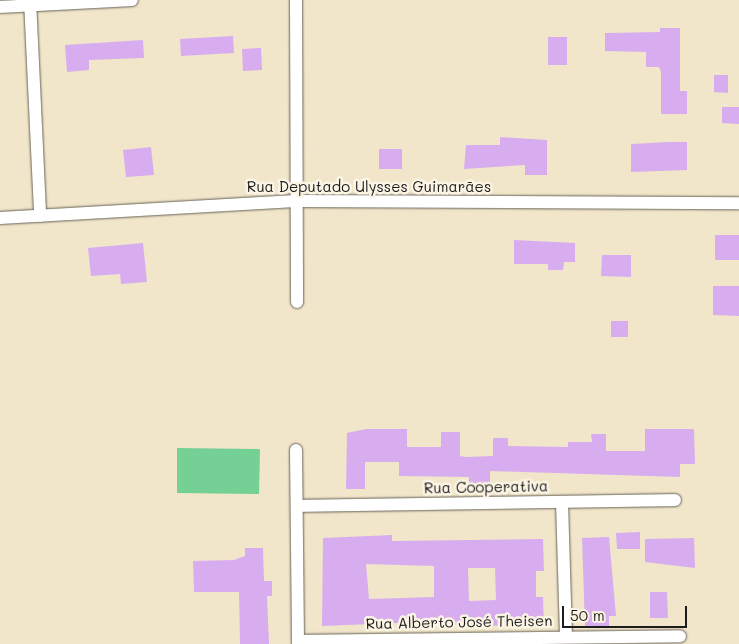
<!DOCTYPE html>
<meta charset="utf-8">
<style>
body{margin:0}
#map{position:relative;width:739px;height:644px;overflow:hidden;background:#f1e6c9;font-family:Mali,sans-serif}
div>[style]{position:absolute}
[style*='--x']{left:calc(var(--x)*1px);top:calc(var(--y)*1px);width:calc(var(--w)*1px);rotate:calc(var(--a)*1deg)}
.green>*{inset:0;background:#75d096}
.building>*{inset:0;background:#d7adf0}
.roads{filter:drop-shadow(0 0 1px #676359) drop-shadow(0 0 1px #676359)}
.street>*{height:12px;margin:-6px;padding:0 6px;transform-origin:6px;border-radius:6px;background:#fff}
span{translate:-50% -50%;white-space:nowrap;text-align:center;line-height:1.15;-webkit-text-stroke:5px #fcf5e5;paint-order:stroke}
.street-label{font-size:15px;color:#1c1c1c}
.scale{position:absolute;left:562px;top:606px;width:125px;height:22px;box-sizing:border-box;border:2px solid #1c1c1c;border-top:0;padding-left:6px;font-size:15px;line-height:18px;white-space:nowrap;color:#1c1c1c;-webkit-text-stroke:4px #fcf5e5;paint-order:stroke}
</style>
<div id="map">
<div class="green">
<div style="clip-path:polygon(177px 448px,260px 449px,259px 494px,177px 493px)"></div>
</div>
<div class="building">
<div style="clip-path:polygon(660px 28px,680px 28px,680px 91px,687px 91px,687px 114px,661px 114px,661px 72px,659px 67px,646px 67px,646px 52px,605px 51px,605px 33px,660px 32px)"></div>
<div style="clip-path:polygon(233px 36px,234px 53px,181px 56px,180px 39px)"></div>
<div style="clip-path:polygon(548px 37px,567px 37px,567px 65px,548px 65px)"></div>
<div style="clip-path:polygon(143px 40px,144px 58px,89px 60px,89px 70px,67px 72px,65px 45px)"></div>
<div style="clip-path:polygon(261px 48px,262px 70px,243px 71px,242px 49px)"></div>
<div style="clip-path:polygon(714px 75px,728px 75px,728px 93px,714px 92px)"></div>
<div style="clip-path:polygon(722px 107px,739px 107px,739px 124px,722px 123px)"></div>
<div style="clip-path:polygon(500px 137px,547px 140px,547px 175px,525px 175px,525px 165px,464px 169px,466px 145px,500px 145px)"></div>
<div style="clip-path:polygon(668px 142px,687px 142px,687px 170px,631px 172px,631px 144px)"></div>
<div style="clip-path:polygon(151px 147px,154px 175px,126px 177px,123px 150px)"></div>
<div style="clip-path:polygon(379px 149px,402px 149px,402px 169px,379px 169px)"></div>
<div style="clip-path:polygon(715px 235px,739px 235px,739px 260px,715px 260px)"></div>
<div style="clip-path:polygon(514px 240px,575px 243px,575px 262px,564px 262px,563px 270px,548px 270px,548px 264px,514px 264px)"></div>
<div style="clip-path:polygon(143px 243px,147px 282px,121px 284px,120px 274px,91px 276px,88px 248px)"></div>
<div style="clip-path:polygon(602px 255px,631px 255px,631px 277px,601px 276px)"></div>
<div style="clip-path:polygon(713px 286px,739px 286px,739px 316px,713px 315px)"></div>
<div style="clip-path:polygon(611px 321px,628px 321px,628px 337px,611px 337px)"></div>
<div style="clip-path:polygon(366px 429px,407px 429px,407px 447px,441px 447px,441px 432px,460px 432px,460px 456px,466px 457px,493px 456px,493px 438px,508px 438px,508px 446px,568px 447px,568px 442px,592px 442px,591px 434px,606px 434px,606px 451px,645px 451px,645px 429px,694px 429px,695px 464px,680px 464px,680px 477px,490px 471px,490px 486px,469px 486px,469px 477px,399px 476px,399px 462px,365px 462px,365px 489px,346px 489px,347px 433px)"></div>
<div style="clip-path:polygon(640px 532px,640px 549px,617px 549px,616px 533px)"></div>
<div style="clip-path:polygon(evenodd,392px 535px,392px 541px,543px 539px,544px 571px,536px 571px,536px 597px,543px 597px,544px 627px,397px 623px,322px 626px,323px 538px,392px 535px,366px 564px,434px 566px,434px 597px,369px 599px,366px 564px,392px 535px,468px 568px,495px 568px,496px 600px,469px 601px,468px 568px)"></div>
<div style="clip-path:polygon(609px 537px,616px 616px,609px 616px,609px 628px,585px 628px,582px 538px)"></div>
<div style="clip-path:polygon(694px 538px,695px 568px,645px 562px,645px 539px)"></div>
<div style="clip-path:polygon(245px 548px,263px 548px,264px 581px,272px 581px,272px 596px,267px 596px,269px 644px,240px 644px,239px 592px,194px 592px,193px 561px,234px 560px,245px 556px)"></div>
<div style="clip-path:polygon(650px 592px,667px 592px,668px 618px,650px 618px)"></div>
</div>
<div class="roads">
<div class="street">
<div style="--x:30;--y:0;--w:216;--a:87.3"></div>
<div style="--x:296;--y:0;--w:302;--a:89.8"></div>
<div style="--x:0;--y:7;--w:132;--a:-3"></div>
<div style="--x:0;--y:218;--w:296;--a:-3.3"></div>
<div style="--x:296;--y:201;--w:443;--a:0.3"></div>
<div style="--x:296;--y:450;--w:194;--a:89.4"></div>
<div style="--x:562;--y:502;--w:135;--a:88.3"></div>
<div style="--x:297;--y:506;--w:378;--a:-0.9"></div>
<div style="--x:298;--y:641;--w:382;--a:-0.7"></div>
</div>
</div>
<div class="street-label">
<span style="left:369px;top:187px">Rua Deputado Ulysses Guimarães</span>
<span style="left:486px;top:487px;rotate:-1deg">Rua Cooperativa</span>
<span style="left:459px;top:622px;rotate:-1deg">Rua Alberto José Theisen</span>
</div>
<div class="scale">50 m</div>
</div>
